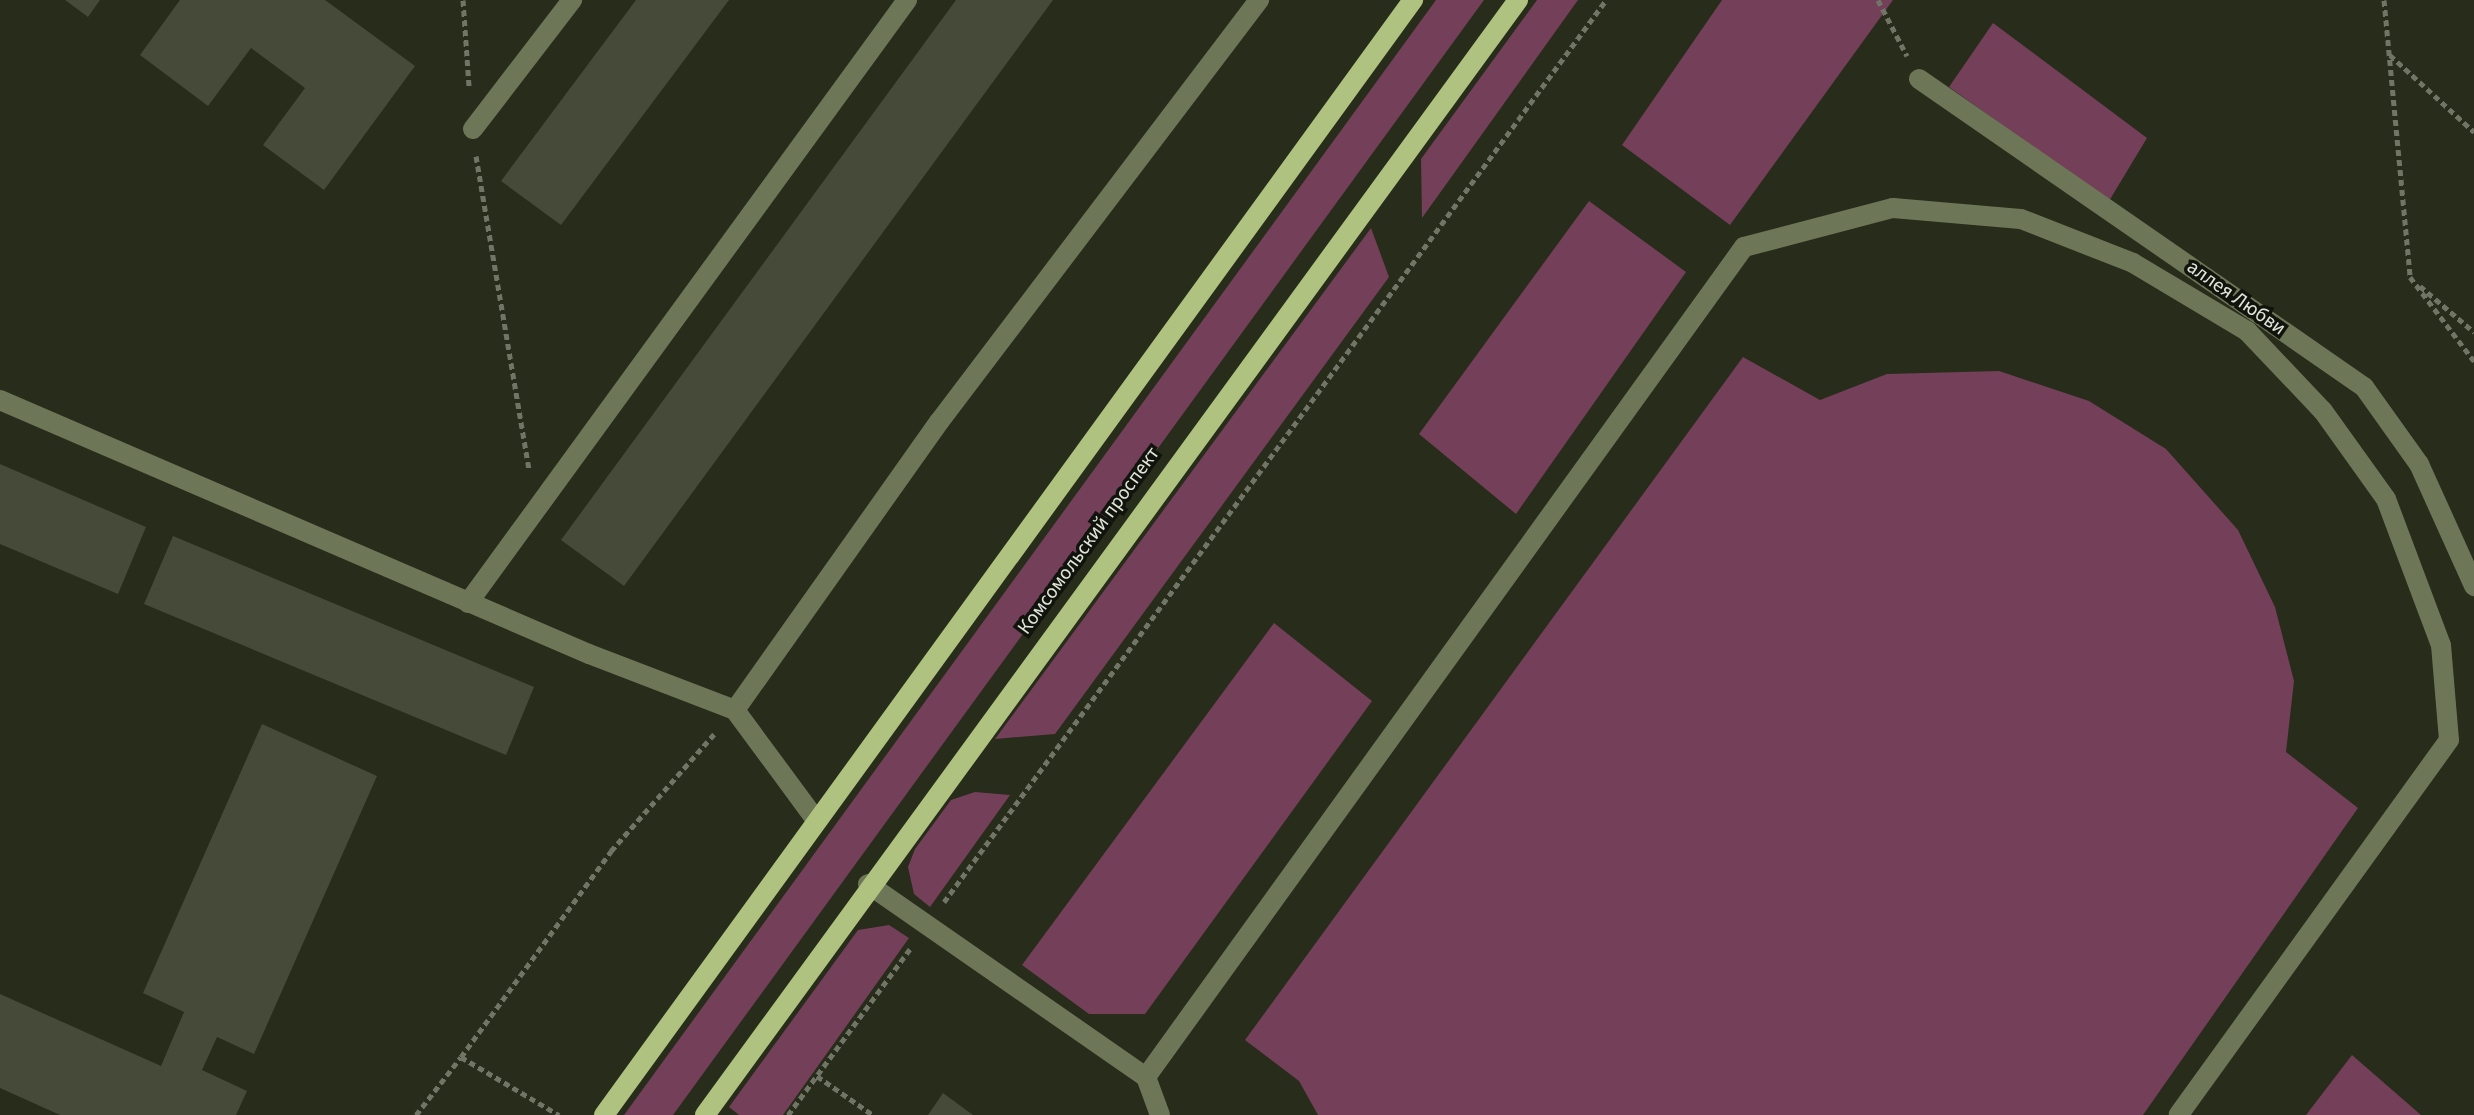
<!DOCTYPE html>
<meta charset="utf-8">
<style>
body{margin:0}
#map{position:relative;width:2474px;height:1115px;overflow:hidden;background:#272c1b;font-family:"Source Sans 3",sans-serif}
div>[style]{position:absolute}
[style*='--x']{left:calc(var(--x)*1px);top:calc(var(--y)*1px);width:calc(var(--w)*1px);rotate:calc(var(--a)*1deg)}
.green>*{inset:0;background:#743f58}
.building>*{inset:0;background:#454b38}
.path>*{height:5px;margin-top:-2.5px;transform-origin:0;background:repeating-linear-gradient(90deg,#707566 0 6px,transparent 0 10px)}
.minor>*{height:20px;margin:-10px;padding:0 10px;transform-origin:10px;border-radius:10px;background:#6d7656}
.major>*{height:20px;margin:-10px;padding:0 10px;transform-origin:10px;border-radius:10px;background:#b0c27f}
span{translate:-50% -50%;white-space:nowrap;text-align:center;line-height:1.15;-webkit-text-stroke:7px #11140c;paint-order:stroke}
.street-label{font-size:20px;color:#e2e5da}
</style>
<div id="map">
<div class="green">
<div style="clip-path:polygon(1436px 0,1484px 0,673px 1115px,624px 1115px)"></div>
<div style="clip-path:polygon(1537px 0,1578px 0,1422px 218px,1421px 159px)"></div>
<div style="clip-path:polygon(1722px 0,1893px 0,1730px 225px,1622px 145px)"></div>
<div style="clip-path:polygon(1993px 23px,2147px 138px,2109px 201px,1949px 87px)"></div>
<div style="clip-path:polygon(1589px 201px,1686px 272px,1516px 514px,1419px 434px)"></div>
<div style="clip-path:polygon(1371px 228px,1389px 277px,1055px 734px,995px 739px)"></div>
<div style="clip-path:polygon(1743px 357px,1820px 400px,1887px 374px,1999px 371px,2089px 401px,2166px 449px,2238px 530px,2275px 607px,2294px 681px,2286px 752px,2358px 808px,2143px 1115px,1318px 1115px,1299px 1081px,1245px 1040px)"></div>
<div style="clip-path:polygon(1274px 623px,1372px 701px,1145px 1014px,1089px 1014px,1022px 965px)"></div>
<div style="clip-path:polygon(975px 792px,1010px 795px,930px 907px,914px 894px,908px 867px,915px 849px,951px 800px)"></div>
<div style="clip-path:polygon(889px 925px,909px 938px,783px 1115px,739px 1115px,729px 1107px,858px 930px)"></div>
<div style="clip-path:polygon(2352px 1055px,2421px 1115px,2306px 1115px)"></div>
</div>
<div class="building">
<div style="clip-path:polygon(65px 0,100px 0,88px 17px)"></div>
<div style="clip-path:polygon(180px 0,325px 0,415px 66px,324px 190px,263px 145px,305px 88px,251px 48px,208px 106px,140px 55px)"></div>
<div style="clip-path:polygon(636px 0,729px 0,561px 225px,501px 181px)"></div>
<div style="clip-path:polygon(956px 0,1053px 0,624px 586px,561px 540px)"></div>
<div style="clip-path:polygon(0 464px,146px 527px,118px 594px,0 544px)"></div>
<div style="clip-path:polygon(173px 536px,534px 687px,506px 755px,144px 604px)"></div>
<div style="clip-path:polygon(262px 724px,377px 776px,254px 1054px,217px 1037px,202px 1070px,247px 1091px,236px 1115px,60px 1115px,0 1088px,0 994px,161px 1066px,184px 1012px,143px 993px)"></div>
<div style="clip-path:polygon(943px 1093px,973px 1115px,928px 1115px)"></div>
</div>
<div class="path">
<div style="--x:463;--y:0;--w:86;--a:86"></div>
<div style="--x:1878;--y:0;--w:63;--a:62.6"></div>
<div style="--x:2384;--y:0;--w:278;--a:84.6"></div>
<div style="--x:2410;--y:277;--w:106;--a:52.7"></div>
<div style="--x:2390;--y:55;--w:114;--a:42.5"></div>
<div style="--x:476;--y:156;--w:317;--a:80.4"></div>
<div style="--x:2420;--y:286;--w:71;--a:40.4"></div>
<div style="--x:944;--y:902;--w:1119;--a:-53.72"></div>
<div style="--x:461;--y:1057;--w:255;--a:-53.9"></div>
<div style="--x:611;--y:851;--w:156;--a:-48.6"></div>
<div style="--x:817;--y:1076;--w:68;--a:34.9"></div>
<div style="--x:416;--y:1115;--w:73;--a:-52.2"></div>
<div style="--x:461;--y:1057;--w:114;--a:30.6"></div>
<div style="--x:788;--y:1115;--w:206;--a:-53.7"></div>
</div>
<div class="minor">
<div style="--x:1919;--y:79;--w:541;--a:34.69"></div>
<div style="--x:2364;--y:387;--w:95;--a:54.5"></div>
<div style="--x:2419;--y:464;--w:134;--a:65.7"></div>
<div style="--x:473;--y:129;--w:163;--a:-52.5"></div>
<div style="--x:0;--y:400;--w:641;--a:23.33"></div>
<div style="--x:589;--y:654;--w:156;--a:21"></div>
<div style="--x:468;--y:603;--w:746;--a:-53.94"></div>
<div style="--x:816;--y:820;--w:137;--a:-126.4"></div>
<div style="--x:735;--y:710;--w:353;--a:-54.7"></div>
<div style="--x:939;--y:422;--w:530;--a:-52.83"></div>
<div style="--x:868;--y:884;--w:338;--a:34.8"></div>
<div style="--x:1146;--y:1077;--w:40;--a:69.8"></div>
<div style="--x:1146;--y:1077;--w:1023;--a:-54.23"></div>
<div style="--x:1744;--y:247;--w:154;--a:-14.7"></div>
<div style="--x:1893;--y:208;--w:128;--a:4.9"></div>
<div style="--x:2021;--y:219;--w:120;--a:21.4"></div>
<div style="--x:2133;--y:263;--w:133;--a:30.8"></div>
<div style="--x:2247;--y:331;--w:110;--a:46.5"></div>
<div style="--x:2323;--y:411;--w:108;--a:54.4"></div>
<div style="--x:2386;--y:499;--w:156;--a:69.4"></div>
<div style="--x:2441;--y:645;--w:95;--a:85.2"></div>
<div style="--x:2449;--y:740;--w:462;--a:125.8"></div>
</div>
<div class="major">
<div style="--x:604;--y:1115;--w:1378;--a:-54.04"></div>
<div style="--x:705;--y:1115;--w:1380;--a:-53.9"></div>
</div>
<div class="street-label">
<span style="left:2236px;top:298px;rotate:35deg">аллея Любви</span>
<span style="left:1089px;top:541px;rotate:-54deg">Комсомольский проспект</span>
</div>
</div>
